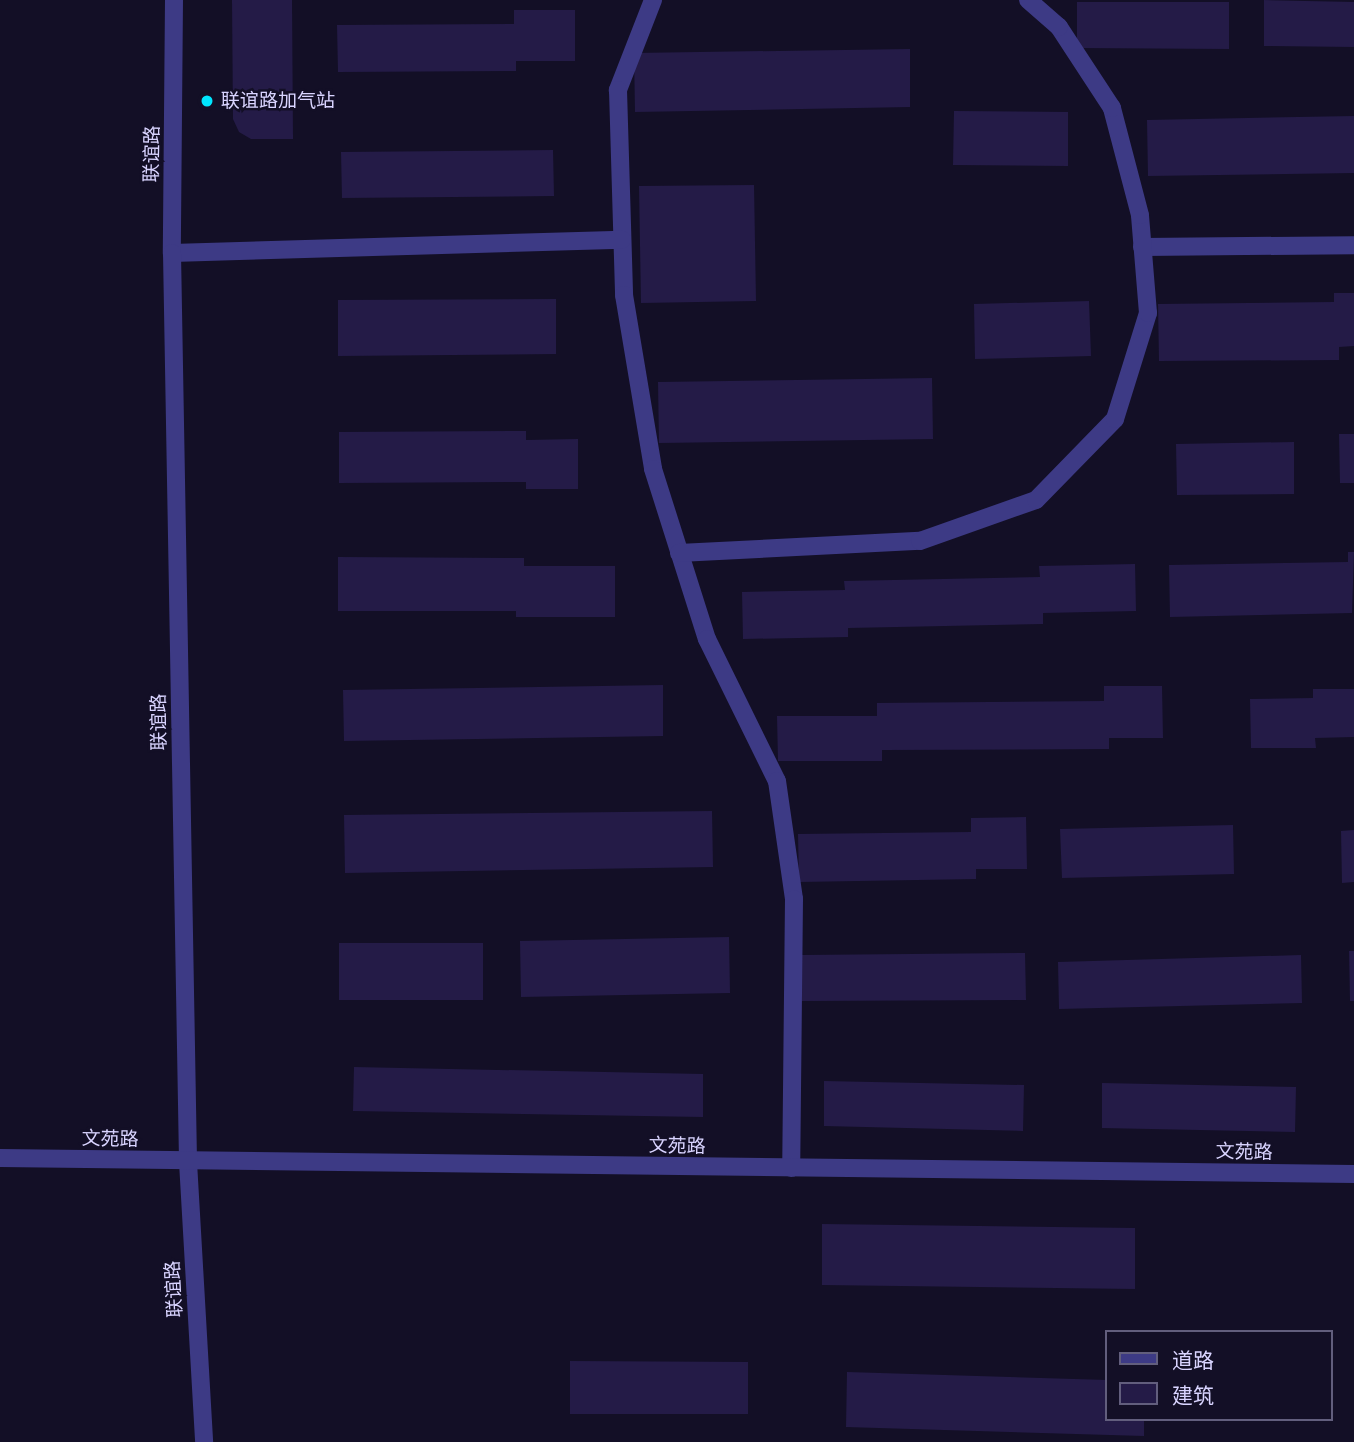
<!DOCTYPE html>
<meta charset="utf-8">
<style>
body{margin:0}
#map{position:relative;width:1354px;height:1442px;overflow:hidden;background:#130f26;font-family:"PT Sans","Noto Sans SC",sans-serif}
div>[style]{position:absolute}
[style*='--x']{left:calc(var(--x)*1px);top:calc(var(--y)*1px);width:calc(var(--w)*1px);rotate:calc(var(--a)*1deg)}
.building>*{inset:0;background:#241b47}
.minor>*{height:18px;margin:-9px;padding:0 9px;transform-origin:9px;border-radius:9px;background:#3d3a85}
.tertiary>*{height:18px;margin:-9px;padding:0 9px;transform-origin:9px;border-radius:9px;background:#3d3a85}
.dots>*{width:19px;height:19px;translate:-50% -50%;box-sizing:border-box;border:4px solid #130f26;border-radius:50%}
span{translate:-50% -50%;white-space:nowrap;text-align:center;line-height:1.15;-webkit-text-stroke:5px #130f26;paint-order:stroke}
.poi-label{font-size:19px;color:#d9d4ff}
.left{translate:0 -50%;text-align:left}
.street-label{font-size:19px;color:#d9d4ff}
.legend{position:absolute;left:1105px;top:1330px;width:228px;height:91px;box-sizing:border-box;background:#130f26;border:2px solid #625e7d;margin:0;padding:9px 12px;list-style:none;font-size:21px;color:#d9d4ff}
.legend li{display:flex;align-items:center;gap:14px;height:35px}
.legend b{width:35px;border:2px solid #625e7d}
</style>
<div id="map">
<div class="building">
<div style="clip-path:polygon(232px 0,292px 0,293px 139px,251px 139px,239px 132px,233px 119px)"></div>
<div style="clip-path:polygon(1264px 0,1354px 2px,1354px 47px,1264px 46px)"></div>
<div style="clip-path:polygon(1077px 2px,1229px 2px,1229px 49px,1077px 48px)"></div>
<div style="clip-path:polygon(514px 10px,575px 10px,575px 61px,516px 61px,516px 71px,338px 72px,337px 25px,514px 24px)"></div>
<div style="clip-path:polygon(910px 49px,910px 107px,635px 112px,634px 53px)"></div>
<div style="clip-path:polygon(954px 111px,1068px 112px,1068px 166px,953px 165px)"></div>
<div style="clip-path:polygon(1354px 116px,1354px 173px,1148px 176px,1147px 120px)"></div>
<div style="clip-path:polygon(553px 150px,554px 196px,342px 198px,341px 152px)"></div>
<div style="clip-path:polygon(754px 185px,756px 301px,641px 303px,639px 186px)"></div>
<div style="clip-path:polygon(1334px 293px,1354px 293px,1354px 346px,1339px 347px,1339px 360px,1159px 361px,1158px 304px,1334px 302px)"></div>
<div style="clip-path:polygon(556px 299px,556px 354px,338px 356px,338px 300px)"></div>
<div style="clip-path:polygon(1089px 301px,1091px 356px,975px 359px,974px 304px)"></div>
<div style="clip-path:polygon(932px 378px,933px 439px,659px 443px,658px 382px)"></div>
<div style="clip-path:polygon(526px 431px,526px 440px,578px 439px,578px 489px,526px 489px,526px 482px,339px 483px,339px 432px)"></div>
<div style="clip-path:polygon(1339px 434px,1354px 434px,1354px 483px,1340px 483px)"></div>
<div style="clip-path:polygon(1294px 442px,1294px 494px,1177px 495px,1176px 444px)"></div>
<div style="clip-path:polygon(1348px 552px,1354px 552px,1352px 613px,1170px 617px,1169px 565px,1348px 562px)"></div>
<div style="clip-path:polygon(338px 557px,524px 558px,524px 566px,615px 566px,615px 617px,516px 617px,516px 611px,338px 611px)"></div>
<div style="clip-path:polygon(1135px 564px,1136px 611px,1043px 613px,1043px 624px,848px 628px,848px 637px,743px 639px,742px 592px,845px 590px,844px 581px,1040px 577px,1039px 566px)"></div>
<div style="clip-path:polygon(663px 685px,663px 736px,344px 741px,343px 690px)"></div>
<div style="clip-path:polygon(1104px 686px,1162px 686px,1163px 738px,1109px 738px,1109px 749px,882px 750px,882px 761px,778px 761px,777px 716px,877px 716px,877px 703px,1104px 701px)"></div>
<div style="clip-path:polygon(1313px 689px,1354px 689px,1354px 737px,1315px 738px,1316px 748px,1251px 748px,1250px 699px,1313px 698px)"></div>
<div style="clip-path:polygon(712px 811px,713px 867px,345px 873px,344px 815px)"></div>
<div style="clip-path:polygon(1026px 817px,1027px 869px,976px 869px,976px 879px,799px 882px,798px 834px,971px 832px,971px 818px)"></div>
<div style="clip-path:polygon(1233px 825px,1234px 874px,1062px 878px,1060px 829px)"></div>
<div style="clip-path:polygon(1354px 830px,1354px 882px,1342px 883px,1341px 831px)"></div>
<div style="clip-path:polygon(729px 937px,730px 993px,521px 997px,520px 941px)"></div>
<div style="clip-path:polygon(339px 943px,483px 943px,483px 1000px,339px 1000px)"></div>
<div style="clip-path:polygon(1349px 951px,1354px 951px,1354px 1001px,1350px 1001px)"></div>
<div style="clip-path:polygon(1025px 953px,1026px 1000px,802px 1001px,802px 955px)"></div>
<div style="clip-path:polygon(1301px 955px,1302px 1003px,1059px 1009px,1058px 962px)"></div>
<div style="clip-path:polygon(354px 1067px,703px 1074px,703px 1117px,353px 1111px)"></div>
<div style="clip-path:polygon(824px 1081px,1024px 1085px,1023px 1131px,824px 1126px)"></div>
<div style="clip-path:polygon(1102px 1083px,1296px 1087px,1295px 1132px,1102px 1128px)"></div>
<div style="clip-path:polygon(822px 1224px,1135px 1228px,1135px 1289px,822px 1285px)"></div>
<div style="clip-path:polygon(570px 1361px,748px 1362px,748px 1414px,570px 1414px)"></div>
<div style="clip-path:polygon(847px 1372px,1107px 1380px,1107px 1419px,1144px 1419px,1144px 1436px,846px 1427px)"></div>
</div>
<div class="minor">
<div style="--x:653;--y:0;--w:97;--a:111.3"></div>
<div style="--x:618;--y:90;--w:205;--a:88.3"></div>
<div style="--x:624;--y:295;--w:176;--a:80.5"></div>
<div style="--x:653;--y:469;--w:178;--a:72.4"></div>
<div style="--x:707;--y:639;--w:158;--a:63.8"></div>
<div style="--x:777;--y:781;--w:119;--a:81.8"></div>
<div style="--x:794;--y:899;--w:269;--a:90.6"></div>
<div style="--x:1142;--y:247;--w:212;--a:-0.5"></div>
<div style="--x:172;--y:253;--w:450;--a:-1.7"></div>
<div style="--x:679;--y:553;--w:241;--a:-2.9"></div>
<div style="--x:920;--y:541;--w:123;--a:-19.5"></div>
<div style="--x:1036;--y:500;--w:113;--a:-45.7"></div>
<div style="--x:1115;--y:419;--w:111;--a:-72.7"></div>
<div style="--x:1148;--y:313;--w:98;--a:-94.7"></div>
<div style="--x:1140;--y:215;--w:111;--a:-104.7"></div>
<div style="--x:1112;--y:108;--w:97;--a:-123.2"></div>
<div style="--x:1059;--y:27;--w:41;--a:-138.9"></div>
</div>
<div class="tertiary">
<div style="--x:174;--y:0;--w:253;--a:90.5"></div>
<div style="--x:172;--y:253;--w:909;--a:88.99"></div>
<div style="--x:188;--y:1162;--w:280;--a:86.7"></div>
<div style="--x:0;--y:1158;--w:1354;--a:0.68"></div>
</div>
<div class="dots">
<div style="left:207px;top:101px;background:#00e5ff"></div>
</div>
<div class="poi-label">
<span class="left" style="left:221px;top:101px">联谊路加气站</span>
</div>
<div class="street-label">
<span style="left:152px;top:154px;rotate:-89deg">联谊路</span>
<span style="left:159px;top:722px;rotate:-91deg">联谊路</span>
<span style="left:110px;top:1139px;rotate:1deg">文苑路</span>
<span style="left:677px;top:1146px;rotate:1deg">文苑路</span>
<span style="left:1244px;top:1152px;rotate:1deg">文苑路</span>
<span style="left:174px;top:1289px;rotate:-93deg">联谊路</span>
</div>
<ul class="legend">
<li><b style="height:9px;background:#3d3a85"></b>道路</li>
<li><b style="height:19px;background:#241b47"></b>建筑</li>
</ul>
</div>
